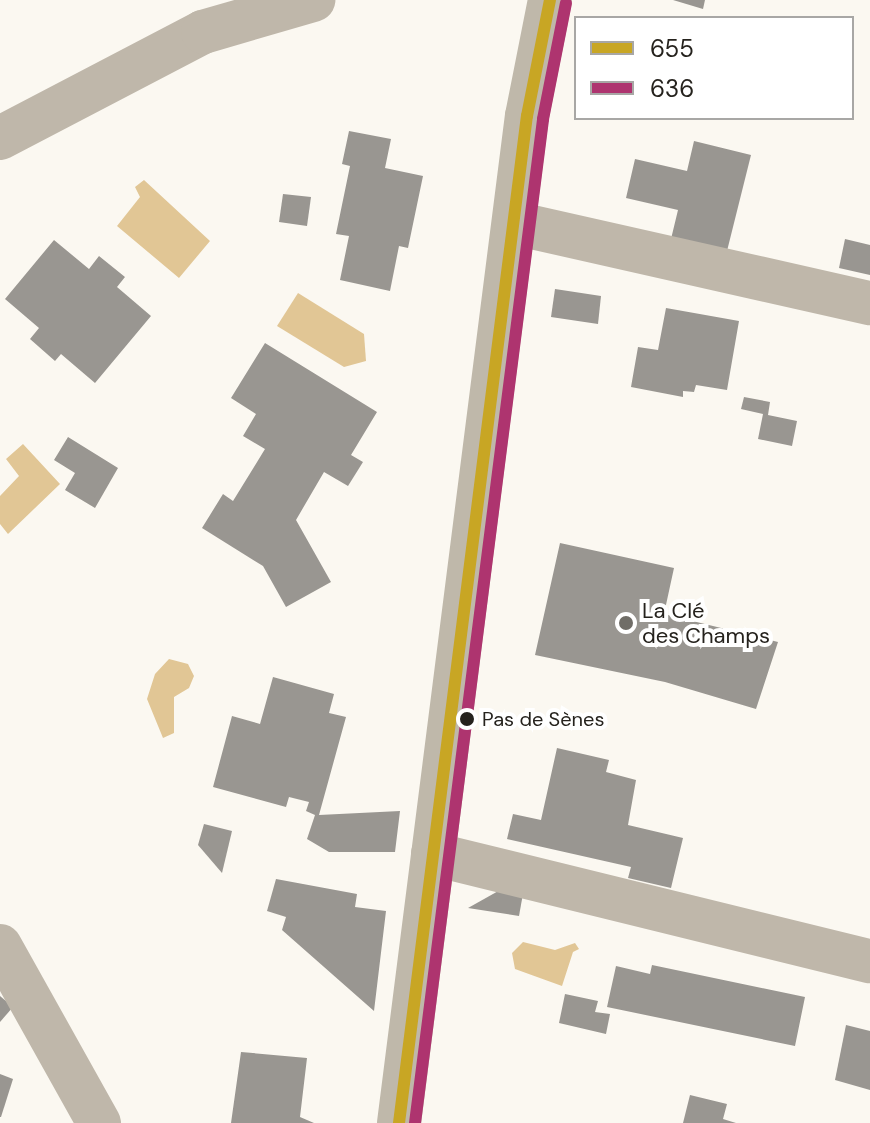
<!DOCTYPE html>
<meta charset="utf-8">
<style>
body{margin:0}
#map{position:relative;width:870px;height:1123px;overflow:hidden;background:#fbf8f1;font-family:"DM Sans",sans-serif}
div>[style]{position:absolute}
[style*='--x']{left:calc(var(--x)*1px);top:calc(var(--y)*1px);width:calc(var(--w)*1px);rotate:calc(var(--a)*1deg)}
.water>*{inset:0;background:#e1c695}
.building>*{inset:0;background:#999691}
.minor>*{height:44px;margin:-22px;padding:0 22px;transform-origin:22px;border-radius:22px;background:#bfb7aa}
.major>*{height:44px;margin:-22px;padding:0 22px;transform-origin:22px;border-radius:22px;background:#bfb8aa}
.bus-1>*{height:12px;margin:-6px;padding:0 6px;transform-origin:6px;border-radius:6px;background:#c8a624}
.bus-2>*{height:12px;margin:-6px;padding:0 6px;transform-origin:6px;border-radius:6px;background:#ae346f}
.dots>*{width:22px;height:22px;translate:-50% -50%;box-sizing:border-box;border:4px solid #fff;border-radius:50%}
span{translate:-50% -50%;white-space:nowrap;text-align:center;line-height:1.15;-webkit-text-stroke:8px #fff;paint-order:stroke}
.bus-label{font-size:20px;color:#25221d}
.left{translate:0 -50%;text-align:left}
.poi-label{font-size:22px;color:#25221d}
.legend{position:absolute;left:574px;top:16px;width:280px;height:104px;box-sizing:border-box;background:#fff;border:2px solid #a8a7a5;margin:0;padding:10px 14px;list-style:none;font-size:24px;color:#25221d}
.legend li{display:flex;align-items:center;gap:16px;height:40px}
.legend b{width:40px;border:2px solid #a8a7a5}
</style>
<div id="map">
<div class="water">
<div style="clip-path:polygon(144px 180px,210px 241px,179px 278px,117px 226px,140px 197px,135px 187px)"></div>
<div style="clip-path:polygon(298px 293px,364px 334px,366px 361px,344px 367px,277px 326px)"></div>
<div style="clip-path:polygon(23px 444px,60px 484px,8px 534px,0 524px,0 496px,19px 476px,6px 459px)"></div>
<div style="clip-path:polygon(169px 659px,188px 664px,194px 676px,189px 688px,174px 697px,174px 733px,163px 738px,147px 699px,155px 674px)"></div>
<div style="clip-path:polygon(523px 942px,555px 950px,575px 943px,579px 949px,573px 952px,562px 986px,515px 969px,512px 953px)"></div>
</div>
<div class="building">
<div style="clip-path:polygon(673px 0,705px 0,703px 9px)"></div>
<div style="clip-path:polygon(349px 131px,391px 139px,385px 168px,423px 176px,408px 248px,399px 246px,390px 291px,340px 280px,349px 236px,336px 234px,350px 166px,342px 164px)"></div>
<div style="clip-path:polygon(694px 141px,751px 155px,727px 251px,671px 239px,678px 210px,626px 198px,635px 159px,687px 171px)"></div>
<div style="clip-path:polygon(283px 194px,311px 197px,307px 226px,279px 222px)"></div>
<div style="clip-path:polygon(845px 239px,870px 245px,870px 275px,839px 268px)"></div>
<div style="clip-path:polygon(54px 240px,89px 269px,99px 256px,125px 277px,117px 287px,151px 316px,95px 383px,61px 354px,55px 361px,30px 339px,39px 328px,5px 299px)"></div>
<div style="clip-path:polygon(555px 289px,601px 296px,598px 324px,551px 317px)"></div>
<div style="clip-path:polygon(666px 308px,739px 321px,727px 390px,696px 385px,694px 392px,683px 391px,683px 397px,631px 387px,638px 347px,658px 350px)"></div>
<div style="clip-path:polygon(265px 343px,377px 412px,351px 455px,363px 462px,348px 486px,324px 472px,296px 520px,331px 582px,286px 607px,263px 566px,202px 528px,223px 494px,233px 501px,265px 449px,243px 436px,256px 414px,231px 398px)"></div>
<div style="clip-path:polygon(744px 397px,770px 402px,768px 415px,797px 421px,792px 446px,758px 439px,763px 414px,741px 409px)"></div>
<div style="clip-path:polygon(68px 437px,118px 468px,95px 508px,65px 490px,75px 473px,54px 460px)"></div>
<div style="clip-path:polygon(560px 543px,674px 568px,664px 614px,778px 642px,756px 709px,665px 682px,535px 655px)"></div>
<div style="clip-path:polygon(273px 677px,334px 694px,329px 713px,346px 717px,319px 815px,400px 811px,395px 852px,329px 852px,307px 839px,315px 815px,306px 811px,309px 802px,289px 797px,286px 807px,213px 787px,232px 716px,260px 724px)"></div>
<div style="clip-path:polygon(557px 748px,609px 760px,606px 772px,636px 780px,628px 825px,683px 838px,671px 888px,628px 878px,631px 867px,507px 839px,513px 814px,541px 820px)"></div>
<div style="clip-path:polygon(204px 824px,232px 831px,222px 873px,198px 845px)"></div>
<div style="clip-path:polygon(276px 879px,357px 894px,355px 907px,386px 911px,374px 1011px,282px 930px,286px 917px,267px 911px)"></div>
<div style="clip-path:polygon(509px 885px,524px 888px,519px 916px,468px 908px)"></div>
<div style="clip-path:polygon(652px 965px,805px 997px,795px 1046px,607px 1007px,616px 966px,650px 974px)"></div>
<div style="clip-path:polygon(565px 994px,598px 1001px,595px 1012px,610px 1014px,606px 1034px,559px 1023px)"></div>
<div style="clip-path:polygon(0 996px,13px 1007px,0 1022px)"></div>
<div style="clip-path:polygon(846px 1025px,870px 1031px,870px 1090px,835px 1080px)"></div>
<div style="clip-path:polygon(241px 1052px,307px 1058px,300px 1117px,314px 1123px,231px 1123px)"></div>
<div style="clip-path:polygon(0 1074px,13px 1079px,1px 1117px,0 1117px)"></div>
<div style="clip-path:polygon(690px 1095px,727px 1104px,723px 1119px,736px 1123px,683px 1123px)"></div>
</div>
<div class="minor">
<div style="--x:0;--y:138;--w:229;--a:-27.6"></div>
<div style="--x:203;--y:32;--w:115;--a:-16.2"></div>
<div style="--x:514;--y:223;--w:365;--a:12.7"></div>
<div style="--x:433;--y:854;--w:450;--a:13.8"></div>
<div style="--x:0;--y:946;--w:203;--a:60.8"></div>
</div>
<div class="major">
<div style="--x:399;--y:1123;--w:1015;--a:-82.76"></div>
<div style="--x:527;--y:116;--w:118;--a:-78.8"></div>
</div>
<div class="bus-1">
<div style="--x:399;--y:1123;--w:1015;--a:-82.76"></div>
<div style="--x:527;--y:116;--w:118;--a:-78.8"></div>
</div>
<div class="bus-2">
<div style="--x:415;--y:1123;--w:1012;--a:-82.73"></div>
<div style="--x:543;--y:119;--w:118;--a:-78.8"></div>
</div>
<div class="dots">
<div style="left:626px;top:623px;background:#706d67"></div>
<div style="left:467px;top:719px;background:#25221d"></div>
</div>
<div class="bus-label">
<span class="left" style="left:482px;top:719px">Pas de Sènes</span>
</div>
<div class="poi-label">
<span class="left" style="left:642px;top:623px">La Clé<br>des Champs</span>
</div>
<ul class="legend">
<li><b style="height:10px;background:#c8a624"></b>655</li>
<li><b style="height:10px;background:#ae346f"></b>636</li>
</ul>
</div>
